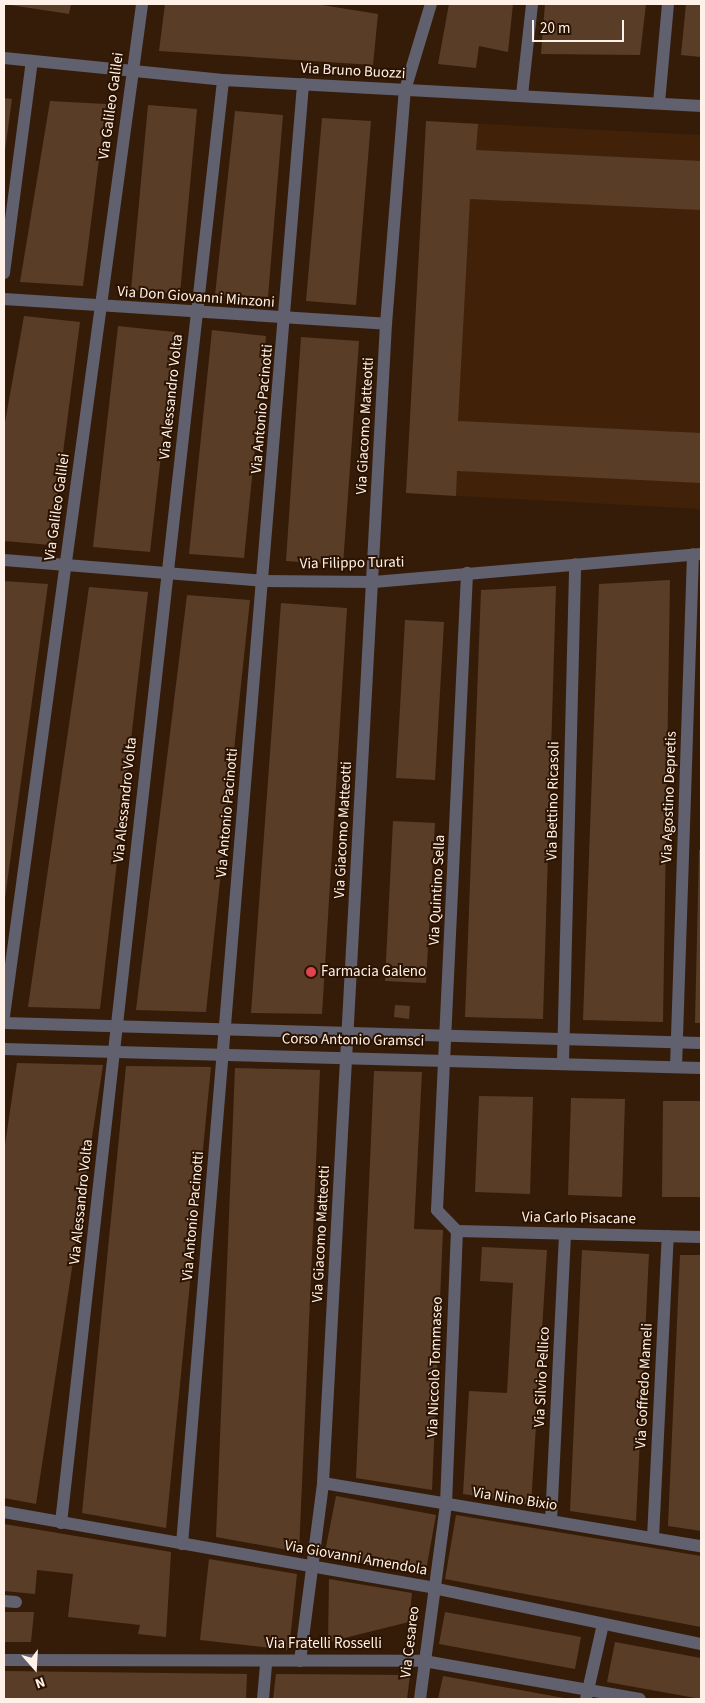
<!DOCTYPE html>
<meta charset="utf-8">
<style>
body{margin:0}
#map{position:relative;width:705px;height:1703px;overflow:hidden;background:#351c09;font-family:"Source Sans 3",sans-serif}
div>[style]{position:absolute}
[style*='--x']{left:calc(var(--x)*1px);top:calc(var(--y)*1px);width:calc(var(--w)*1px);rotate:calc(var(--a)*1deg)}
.built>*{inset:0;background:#412209}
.building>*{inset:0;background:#5a3d27}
.street>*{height:12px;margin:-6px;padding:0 6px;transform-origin:6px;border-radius:6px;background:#61606e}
.dots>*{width:14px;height:14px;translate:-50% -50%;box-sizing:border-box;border:2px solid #2b1302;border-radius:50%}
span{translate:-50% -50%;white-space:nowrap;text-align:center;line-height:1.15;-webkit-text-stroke:4px #2b1302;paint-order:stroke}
.street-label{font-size:15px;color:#fff1e7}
.poi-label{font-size:15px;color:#fff1e7}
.left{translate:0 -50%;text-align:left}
.frame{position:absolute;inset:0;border:5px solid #fff1e7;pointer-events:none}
.north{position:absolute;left:10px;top:1643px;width:50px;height:50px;-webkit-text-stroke:4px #2b1302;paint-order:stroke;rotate:161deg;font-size:14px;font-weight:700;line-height:20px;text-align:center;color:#fff1e7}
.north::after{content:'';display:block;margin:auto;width:18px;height:22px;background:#fff1e7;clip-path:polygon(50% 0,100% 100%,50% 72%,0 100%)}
.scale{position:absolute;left:532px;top:20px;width:92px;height:22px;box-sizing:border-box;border:2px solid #fff1e7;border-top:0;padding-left:6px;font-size:15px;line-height:18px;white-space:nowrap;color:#fff1e7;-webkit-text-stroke:4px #2b1302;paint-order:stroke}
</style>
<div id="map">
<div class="built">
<div style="clip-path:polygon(426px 121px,701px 135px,701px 509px,406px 493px)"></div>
</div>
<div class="building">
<div style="clip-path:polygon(4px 4px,71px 4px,69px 14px)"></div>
<div style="clip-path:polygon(165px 4px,316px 4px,378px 14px,373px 65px,159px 51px)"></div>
<div style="clip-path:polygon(449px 4px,513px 4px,508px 52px,479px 46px,476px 68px,438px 64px)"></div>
<div style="clip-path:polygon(545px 4px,646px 4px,640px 55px,541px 54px)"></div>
<div style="clip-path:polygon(686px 4px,701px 4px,701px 57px,681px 55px)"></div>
<div style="clip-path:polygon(4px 98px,12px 99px,5px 150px,4px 150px)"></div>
<div style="clip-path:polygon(50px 101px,106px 104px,83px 286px,20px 282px)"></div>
<div style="clip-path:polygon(148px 105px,197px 109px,180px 294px,131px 290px)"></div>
<div style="clip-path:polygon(235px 111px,283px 115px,268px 297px,215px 295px)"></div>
<div style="clip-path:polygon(322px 118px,371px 121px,356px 305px,306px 301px)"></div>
<div style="clip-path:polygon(426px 121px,478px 124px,476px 150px,701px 161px,701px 210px,470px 199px,458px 421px,701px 433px,701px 483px,457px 471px,456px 496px,406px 493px)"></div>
<div style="clip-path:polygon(24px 316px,80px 322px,51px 545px,4px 541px,4px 428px)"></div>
<div style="clip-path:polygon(118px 326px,175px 332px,150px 552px,93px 547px)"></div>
<div style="clip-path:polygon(212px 330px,266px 336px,244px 558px,189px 554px)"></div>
<div style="clip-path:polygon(301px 337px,359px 341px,343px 565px,286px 561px)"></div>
<div style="clip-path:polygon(670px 580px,663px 1022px,583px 1020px,599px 584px)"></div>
<div style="clip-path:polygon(4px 581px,48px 584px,5px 898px,4px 898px)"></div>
<div style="clip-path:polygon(556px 586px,543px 1019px,465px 1017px,481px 590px)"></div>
<div style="clip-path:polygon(89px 587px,148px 592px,100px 1009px,28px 1007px)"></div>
<div style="clip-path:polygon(187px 595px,250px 600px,206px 1012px,136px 1010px)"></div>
<div style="clip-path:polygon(281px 603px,347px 608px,322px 1014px,251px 1013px)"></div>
<div style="clip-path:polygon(405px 620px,444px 622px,435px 780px,396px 778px)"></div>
<div style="clip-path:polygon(393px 821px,435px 823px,426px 983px,385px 981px)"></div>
<div style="clip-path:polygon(699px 850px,701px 850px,701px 1023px,695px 1023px)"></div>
<div style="clip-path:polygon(395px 1005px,410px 1006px,409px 1019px,394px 1017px)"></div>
<div style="clip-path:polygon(17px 1063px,103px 1065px,36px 1504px,4px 1498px,4px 1152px)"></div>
<div style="clip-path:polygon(126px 1066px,211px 1067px,166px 1528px,82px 1513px)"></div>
<div style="clip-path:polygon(235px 1068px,320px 1070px,299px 1552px,216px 1537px)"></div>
<div style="clip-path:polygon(374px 1071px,422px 1072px,414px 1229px,443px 1230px,432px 1490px,356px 1478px)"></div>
<div style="clip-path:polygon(479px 1096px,533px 1097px,530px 1194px,475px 1192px)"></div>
<div style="clip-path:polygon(571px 1098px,625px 1099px,622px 1197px,568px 1195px)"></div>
<div style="clip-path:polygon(663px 1101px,701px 1101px,701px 1197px,662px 1197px)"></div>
<div style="clip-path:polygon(482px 1247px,547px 1250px,531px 1505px,463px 1494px,469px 1391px,507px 1393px,513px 1283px,480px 1281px)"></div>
<div style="clip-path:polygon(582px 1250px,649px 1254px,636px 1521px,570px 1511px)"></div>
<div style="clip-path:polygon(680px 1255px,701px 1255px,701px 1531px,668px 1526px)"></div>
<div style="clip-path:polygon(336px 1496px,436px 1515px,425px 1576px,324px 1557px)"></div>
<div style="clip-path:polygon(456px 1515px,701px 1556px,701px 1627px,445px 1579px)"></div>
<div style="clip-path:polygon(4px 1524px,171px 1552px,166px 1637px,138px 1634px,140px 1625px,68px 1617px,73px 1574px,37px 1570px,35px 1594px,4px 1591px)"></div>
<div style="clip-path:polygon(209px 1559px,297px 1574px,289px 1650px,200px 1640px)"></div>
<div style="clip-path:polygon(329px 1579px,412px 1593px,409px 1622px,328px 1642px)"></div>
<div style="clip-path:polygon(4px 1612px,34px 1612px,31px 1642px,4px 1642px)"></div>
<div style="clip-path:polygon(445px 1612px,581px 1637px,575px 1669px,439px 1644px)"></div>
<div style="clip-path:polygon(615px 1642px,701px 1658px,701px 1699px,607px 1682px)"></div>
<div style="clip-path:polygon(4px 1671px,247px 1674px,246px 1699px,4px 1699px)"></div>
<div style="clip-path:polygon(276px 1674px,410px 1675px,407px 1699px,273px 1699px)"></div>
<div style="clip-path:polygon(443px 1676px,564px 1698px,564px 1699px,438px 1699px)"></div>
</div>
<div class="street">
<div style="--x:4;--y:58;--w:220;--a:5.7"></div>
<div style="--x:223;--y:80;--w:479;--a:3.1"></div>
<div style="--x:522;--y:95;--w:92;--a:-83.7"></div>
<div style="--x:659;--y:103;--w:99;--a:-84.8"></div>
<div style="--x:4;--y:273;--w:214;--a:-82.5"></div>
<div style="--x:4;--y:299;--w:383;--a:3.7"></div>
<div style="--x:4;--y:560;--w:260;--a:4.6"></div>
<div style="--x:263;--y:581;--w:111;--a:0.5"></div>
<div style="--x:374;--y:582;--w:328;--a:-4.9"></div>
<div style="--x:4;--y:1016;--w:1021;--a:-82.23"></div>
<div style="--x:4;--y:1023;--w:697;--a:1.64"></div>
<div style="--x:4;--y:1049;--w:697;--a:1.56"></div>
<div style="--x:563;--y:1062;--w:498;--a:-88.6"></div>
<div style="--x:676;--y:1067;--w:513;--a:-88.1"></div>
<div style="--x:457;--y:1231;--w:29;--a:-134"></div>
<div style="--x:437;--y:1210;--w:638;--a:-87.3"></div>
<div style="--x:457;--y:1231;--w:244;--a:1.4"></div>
<div style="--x:323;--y:1483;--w:383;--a:9.5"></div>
<div style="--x:4;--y:1512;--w:436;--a:10"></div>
<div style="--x:433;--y:1588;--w:274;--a:11.8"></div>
<div style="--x:551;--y:1521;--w:287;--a:-87.2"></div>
<div style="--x:61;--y:1523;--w:1452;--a:-83.59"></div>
<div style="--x:653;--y:1538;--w:302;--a:-87.2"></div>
<div style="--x:182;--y:1544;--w:1465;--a:-85.26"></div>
<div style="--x:4;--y:1601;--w:12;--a:5"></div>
<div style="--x:4;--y:1660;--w:420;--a:0.1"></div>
<div style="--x:424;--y:1661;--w:219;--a:10"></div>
<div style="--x:300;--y:1661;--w:179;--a:-82.6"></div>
<div style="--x:323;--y:1483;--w:1161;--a:-86.89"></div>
<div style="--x:386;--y:324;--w:235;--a:-85.4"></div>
<div style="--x:405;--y:90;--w:90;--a:-73.2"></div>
<div style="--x:263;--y:1699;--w:38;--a:-85"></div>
<div style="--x:420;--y:1699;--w:197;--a:-82.4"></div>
<div style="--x:446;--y:1504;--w:273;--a:-87.7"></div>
<div style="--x:586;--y:1699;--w:77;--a:-77.2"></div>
</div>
<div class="dots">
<div style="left:311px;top:972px;background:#e0444e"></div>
</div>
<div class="street-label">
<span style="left:353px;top:71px;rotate:3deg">Via Bruno Buozzi</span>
<span style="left:111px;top:106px;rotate:-82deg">Via Galileo Galilei</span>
<span style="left:196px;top:297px;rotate:4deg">Via Don Giovanni Minzoni</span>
<span style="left:171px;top:397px;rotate:-84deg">Via Alessandro Volta</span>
<span style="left:262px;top:409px;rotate:-85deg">Via Antonio Pacinotti</span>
<span style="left:365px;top:426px;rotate:-87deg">Via Giacomo Matteotti</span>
<span style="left:57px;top:507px;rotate:-82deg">Via Galileo Galilei</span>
<span style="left:352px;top:563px;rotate:-1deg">Via Filippo Turati</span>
<span style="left:669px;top:797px;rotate:-88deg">Via Agostino Depretis</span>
<span style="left:125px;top:800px;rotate:-84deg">Via Alessandro Volta</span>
<span style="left:553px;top:801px;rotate:-89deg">Via Bettino Ricasoli</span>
<span style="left:227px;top:813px;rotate:-85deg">Via Antonio Pacinotti</span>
<span style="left:343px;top:830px;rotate:-87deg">Via Giacomo Matteotti</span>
<span style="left:437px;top:890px;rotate:-87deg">Via Quintino Sella</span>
<span style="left:353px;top:1040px;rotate:1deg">Corso Antonio Gramsci</span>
<span style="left:81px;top:1202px;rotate:-84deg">Via Alessandro Volta</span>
<span style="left:193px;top:1216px;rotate:-85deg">Via Antonio Pacinotti</span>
<span style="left:579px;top:1218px;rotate:1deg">Via Carlo Pisacane</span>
<span style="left:321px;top:1234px;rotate:-87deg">Via Giacomo Matteotti</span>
<span style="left:435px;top:1367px;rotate:-88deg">Via Niccolò Tommaseo</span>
<span style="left:542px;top:1377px;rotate:-87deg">Via Silvio Pellico</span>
<span style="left:644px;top:1386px;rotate:-87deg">Via Goffredo Mameli</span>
<span style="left:515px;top:1499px;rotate:9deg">Via Nino Bixio</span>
<span style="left:356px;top:1558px;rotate:10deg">Via Giovanni Amendola</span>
<span style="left:410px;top:1642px;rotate:-83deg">Via Cesareo</span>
<span style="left:324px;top:1644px">Via Fratelli Rosselli</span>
</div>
<div class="poi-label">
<span class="left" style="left:321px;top:972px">Farmacia Galeno</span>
</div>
<div class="frame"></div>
<div class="north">N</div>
<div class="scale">20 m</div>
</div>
